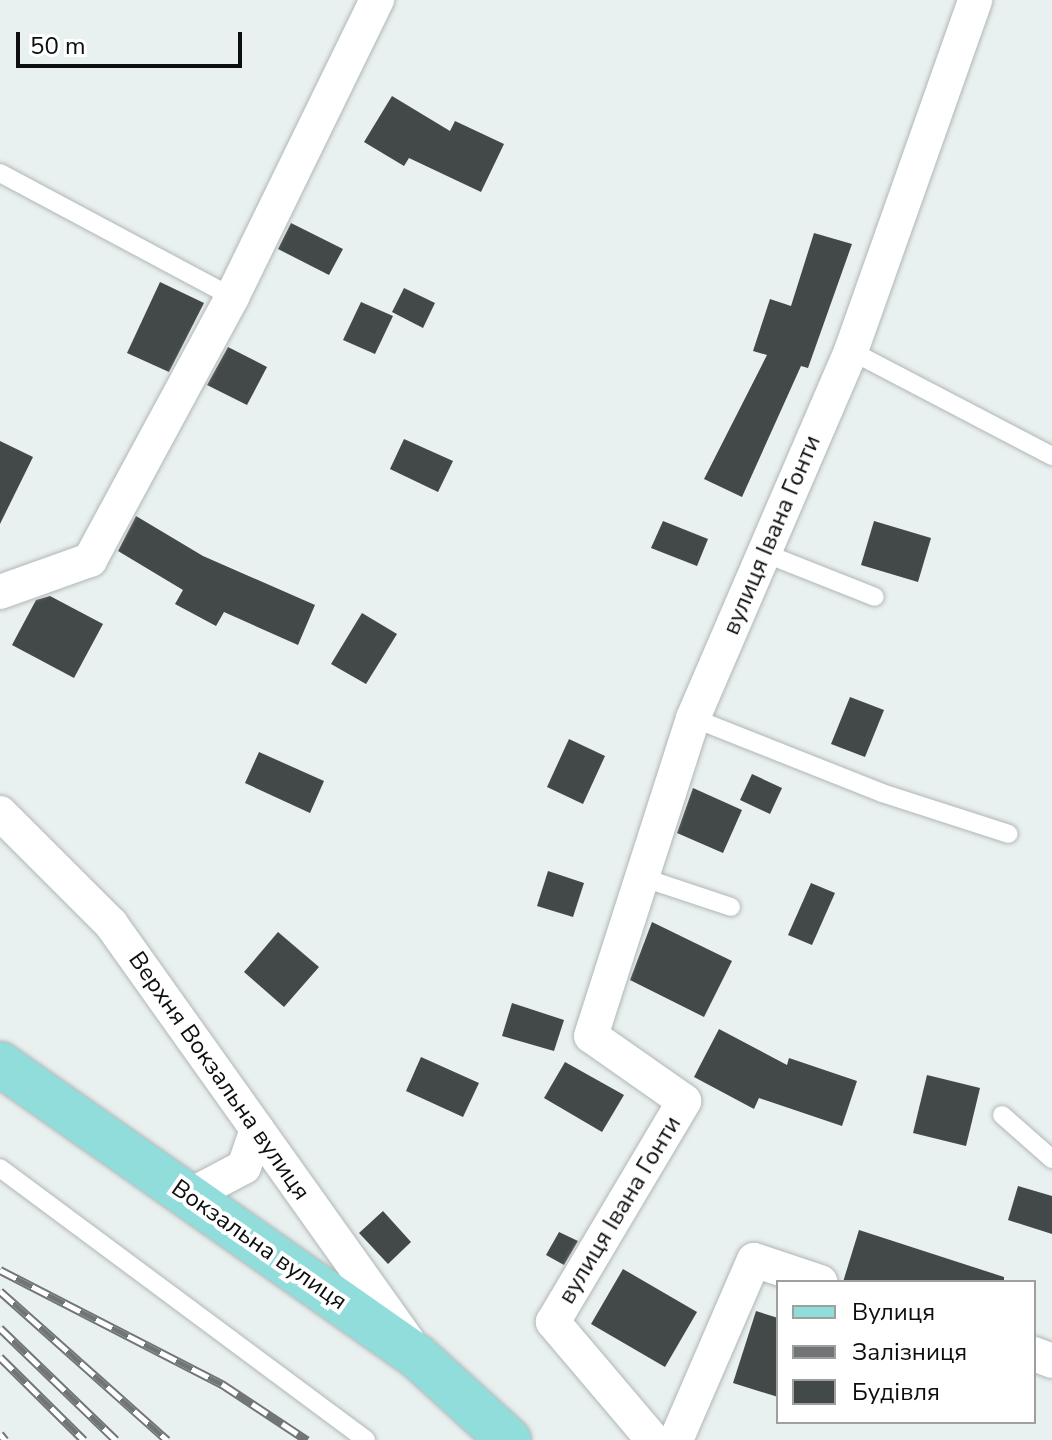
<!DOCTYPE html>
<meta charset="utf-8">
<style>
body{margin:0}
#map{position:relative;width:1052px;height:1440px;overflow:hidden;background:#e9f0f0;font-family:"Nunito Sans",sans-serif}
div>[style]{position:absolute}
[style*='--x']{left:calc(var(--x)*1px);top:calc(var(--y)*1px);width:calc(var(--w)*1px);rotate:calc(var(--a)*1deg)}
.building>*{inset:0;background:#434848}
.roads{filter:drop-shadow(0 0 2px #b0b7b6) drop-shadow(0 0 2px #b0b7b6)}
.service>*{height:18px;margin:-9px;padding:0 9px;transform-origin:9px;border-radius:9px;background:#fff}
.minor>*{height:34px;margin:-17px;padding:0 17px;transform-origin:17px;border-radius:17px;background:#fff}
.primary>*{height:44px;margin:-22px;padding:0 22px;transform-origin:22px;border-radius:22px;background:#91dddc}
.rail>*{height:9px;margin-top:-4.5px;transform-origin:0;background:repeating-linear-gradient(90deg,#fff 0 18px,#717575 0 36px);box-sizing:border-box;border-block:2px solid #717575}
span{translate:-50% -50%;white-space:nowrap;text-align:center;line-height:1.15;-webkit-text-stroke:8px #fff;paint-order:stroke}
.street-label{font-size:24px;color:#0c0f0e}
.legend{position:absolute;left:776px;top:1280px;width:260px;height:144px;box-sizing:border-box;background:#fff;border:2px solid #9e9f9f;margin:0;padding:10px 14px;list-style:none;font-size:24px;color:#0c0f0e}
.legend li{display:flex;align-items:center;gap:16px;height:40px}
.legend b{width:40px;border:2px solid #9e9f9f}
.scale{position:absolute;left:16px;top:32px;width:226px;height:36px;box-sizing:border-box;border:4px solid #0c0f0e;border-top:0;padding-left:10px;font-size:24px;line-height:28px;white-space:nowrap;color:#0c0f0e;-webkit-text-stroke:6px #fff;paint-order:stroke}
</style>
<div id="map">
<div class="building">
<div style="clip-path:polygon(392px 96px,450px 131px,455px 121px,504px 144px,481px 192px,409px 158px,404px 166px,364px 142px)"></div>
<div style="clip-path:polygon(291px 223px,343px 249px,329px 275px,278px 249px)"></div>
<div style="clip-path:polygon(814px 233px,852px 244px,808px 368px,801px 366px,742px 497px,704px 479px,767px 355px,753px 351px,770px 299px,791px 306px)"></div>
<div style="clip-path:polygon(160px 282px,204px 303px,169px 372px,127px 353px)"></div>
<div style="clip-path:polygon(404px 288px,435px 303px,423px 328px,392px 312px)"></div>
<div style="clip-path:polygon(361px 302px,393px 316px,375px 354px,343px 340px)"></div>
<div style="clip-path:polygon(228px 347px,267px 367px,247px 405px,207px 385px)"></div>
<div style="clip-path:polygon(404px 439px,453px 461px,438px 492px,390px 469px)"></div>
<div style="clip-path:polygon(0 441px,33px 457px,0 524px)"></div>
<div style="clip-path:polygon(136px 516px,203px 556px,315px 605px,298px 645px,224px 612px,216px 626px,175px 604px,183px 590px,118px 551px)"></div>
<div style="clip-path:polygon(663px 521px,708px 539px,697px 566px,651px 548px)"></div>
<div style="clip-path:polygon(874px 521px,931px 538px,918px 582px,861px 565px)"></div>
<div style="clip-path:polygon(50px 596px,103px 624px,74px 678px,12px 645px,36px 600px)"></div>
<div style="clip-path:polygon(362px 613px,397px 634px,366px 684px,331px 664px)"></div>
<div style="clip-path:polygon(850px 697px,884px 710px,865px 757px,831px 744px)"></div>
<div style="clip-path:polygon(569px 739px,605px 756px,583px 804px,547px 787px)"></div>
<div style="clip-path:polygon(259px 752px,324px 781px,310px 813px,245px 783px)"></div>
<div style="clip-path:polygon(752px 774px,782px 788px,770px 814px,740px 800px)"></div>
<div style="clip-path:polygon(693px 788px,742px 810px,723px 853px,677px 833px)"></div>
<div style="clip-path:polygon(548px 871px,584px 883px,573px 917px,537px 906px)"></div>
<div style="clip-path:polygon(811px 883px,835px 893px,812px 945px,788px 935px)"></div>
<div style="clip-path:polygon(652px 922px,732px 961px,704px 1017px,630px 980px)"></div>
<div style="clip-path:polygon(278px 932px,319px 967px,284px 1007px,244px 972px)"></div>
<div style="clip-path:polygon(512px 1003px,564px 1020px,554px 1051px,502px 1036px)"></div>
<div style="clip-path:polygon(719px 1029px,787px 1065px,789px 1058px,857px 1081px,842px 1126px,759px 1098px,754px 1109px,694px 1077px)"></div>
<div style="clip-path:polygon(421px 1057px,479px 1083px,463px 1117px,406px 1091px)"></div>
<div style="clip-path:polygon(565px 1062px,624px 1095px,602px 1132px,544px 1098px)"></div>
<div style="clip-path:polygon(927px 1075px,980px 1088px,966px 1146px,913px 1133px)"></div>
<div style="clip-path:polygon(1018px 1186px,1052px 1196px,1052px 1234px,1008px 1220px)"></div>
<div style="clip-path:polygon(383px 1211px,411px 1242px,388px 1264px,359px 1233px)"></div>
<div style="clip-path:polygon(859px 1230px,1004px 1277px,1004px 1282px,843px 1282px)"></div>
<div style="clip-path:polygon(559px 1232px,578px 1241px,564px 1265px,546px 1255px)"></div>
<div style="clip-path:polygon(623px 1269px,697px 1312px,665px 1367px,591px 1324px)"></div>
<div style="clip-path:polygon(756px 1311px,778px 1318px,778px 1397px,733px 1383px)"></div>
</div>
<div class="roads">
<div class="service">
<div style="--x:0;--y:173;--w:263;--a:28.1"></div>
<div style="--x:851;--y:351;--w:227;--a:27.6"></div>
<div style="--x:764;--y:553;--w:119;--a:21.6"></div>
<div style="--x:693;--y:718;--w:203;--a:21.6"></div>
<div style="--x:882;--y:793;--w:133;--a:17.9"></div>
<div style="--x:638;--y:876;--w:98;--a:18.4"></div>
<div style="--x:1002;--y:1115;--w:67;--a:41.3"></div>
<div style="--x:0;--y:1168;--w:456;--a:36.6"></div>
</div>
<div class="minor">
<div style="--x:0;--y:592;--w:96;--a:-19.6"></div>
<div style="--x:90;--y:560;--w:299;--a:-61.6"></div>
<div style="--x:232;--y:297;--w:331;--a:-64"></div>
<div style="--x:0;--y:813;--w:157;--a:45"></div>
<div style="--x:111;--y:924;--w:511;--a:54.57"></div>
<div style="--x:189;--y:1196;--w:62;--a:-27.8"></div>
<div style="--x:244;--y:1167;--w:40;--a:-71.1"></div>
<div style="--x:1034;--y:1354;--w:19;--a:21"></div>
<div style="--x:653;--y:1440;--w:155;--a:-130.3"></div>
<div style="--x:553;--y:1322;--w:257;--a:-59.3"></div>
<div style="--x:684;--y:1101;--w:113;--a:-145"></div>
<div style="--x:591;--y:1036;--w:334;--a:-72.2"></div>
<div style="--x:693;--y:718;--w:400;--a:-66.7"></div>
<div style="--x:851;--y:351;--w:372;--a:-70.5"></div>
<div style="--x:676;--y:1440;--w:196;--a:-66.6"></div>
<div style="--x:754;--y:1260;--w:70;--a:18.4"></div>
</div>
<div class="primary">
<div style="--x:0;--y:1064;--w:510;--a:35.03"></div>
<div style="--x:418;--y:1357;--w:123;--a:42.4"></div>
</div>
</div>
<div class="rail">
<div style="--x:0;--y:1270;--w:250;--a:27.2"></div>
<div style="--x:222;--y:1384;--w:102;--a:33.4"></div>
<div style="--x:0;--y:1291;--w:224;--a:41.7"></div>
<div style="--x:0;--y:1328;--w:161;--a:44"></div>
<div style="--x:0;--y:1357;--w:118;--a:44.7"></div>
<div style="--x:0;--y:1434;--w:8;--a:50"></div>
</div>
<div class="street-label">
<span style="left:772px;top:535px;rotate:-67deg">вулиця Івана Гонти</span>
<span style="left:219px;top:1076px;rotate:55deg">Верхня Вокзальна вулиця</span>
<span style="left:620px;top:1210px;rotate:-59deg">вулиця Івана Гонти</span>
<span style="left:259px;top:1245px;rotate:35deg">Вокзальна вулиця</span>
</div>
<ul class="legend">
<li><b style="height:10px;background:#91dddc"></b>Вулиця</li>
<li><b style="height:10px;background:#717575"></b>Залізниця</li>
<li><b style="height:22px;background:#434848"></b>Будівля</li>
</ul>
<div class="scale">50 m</div>
</div>
